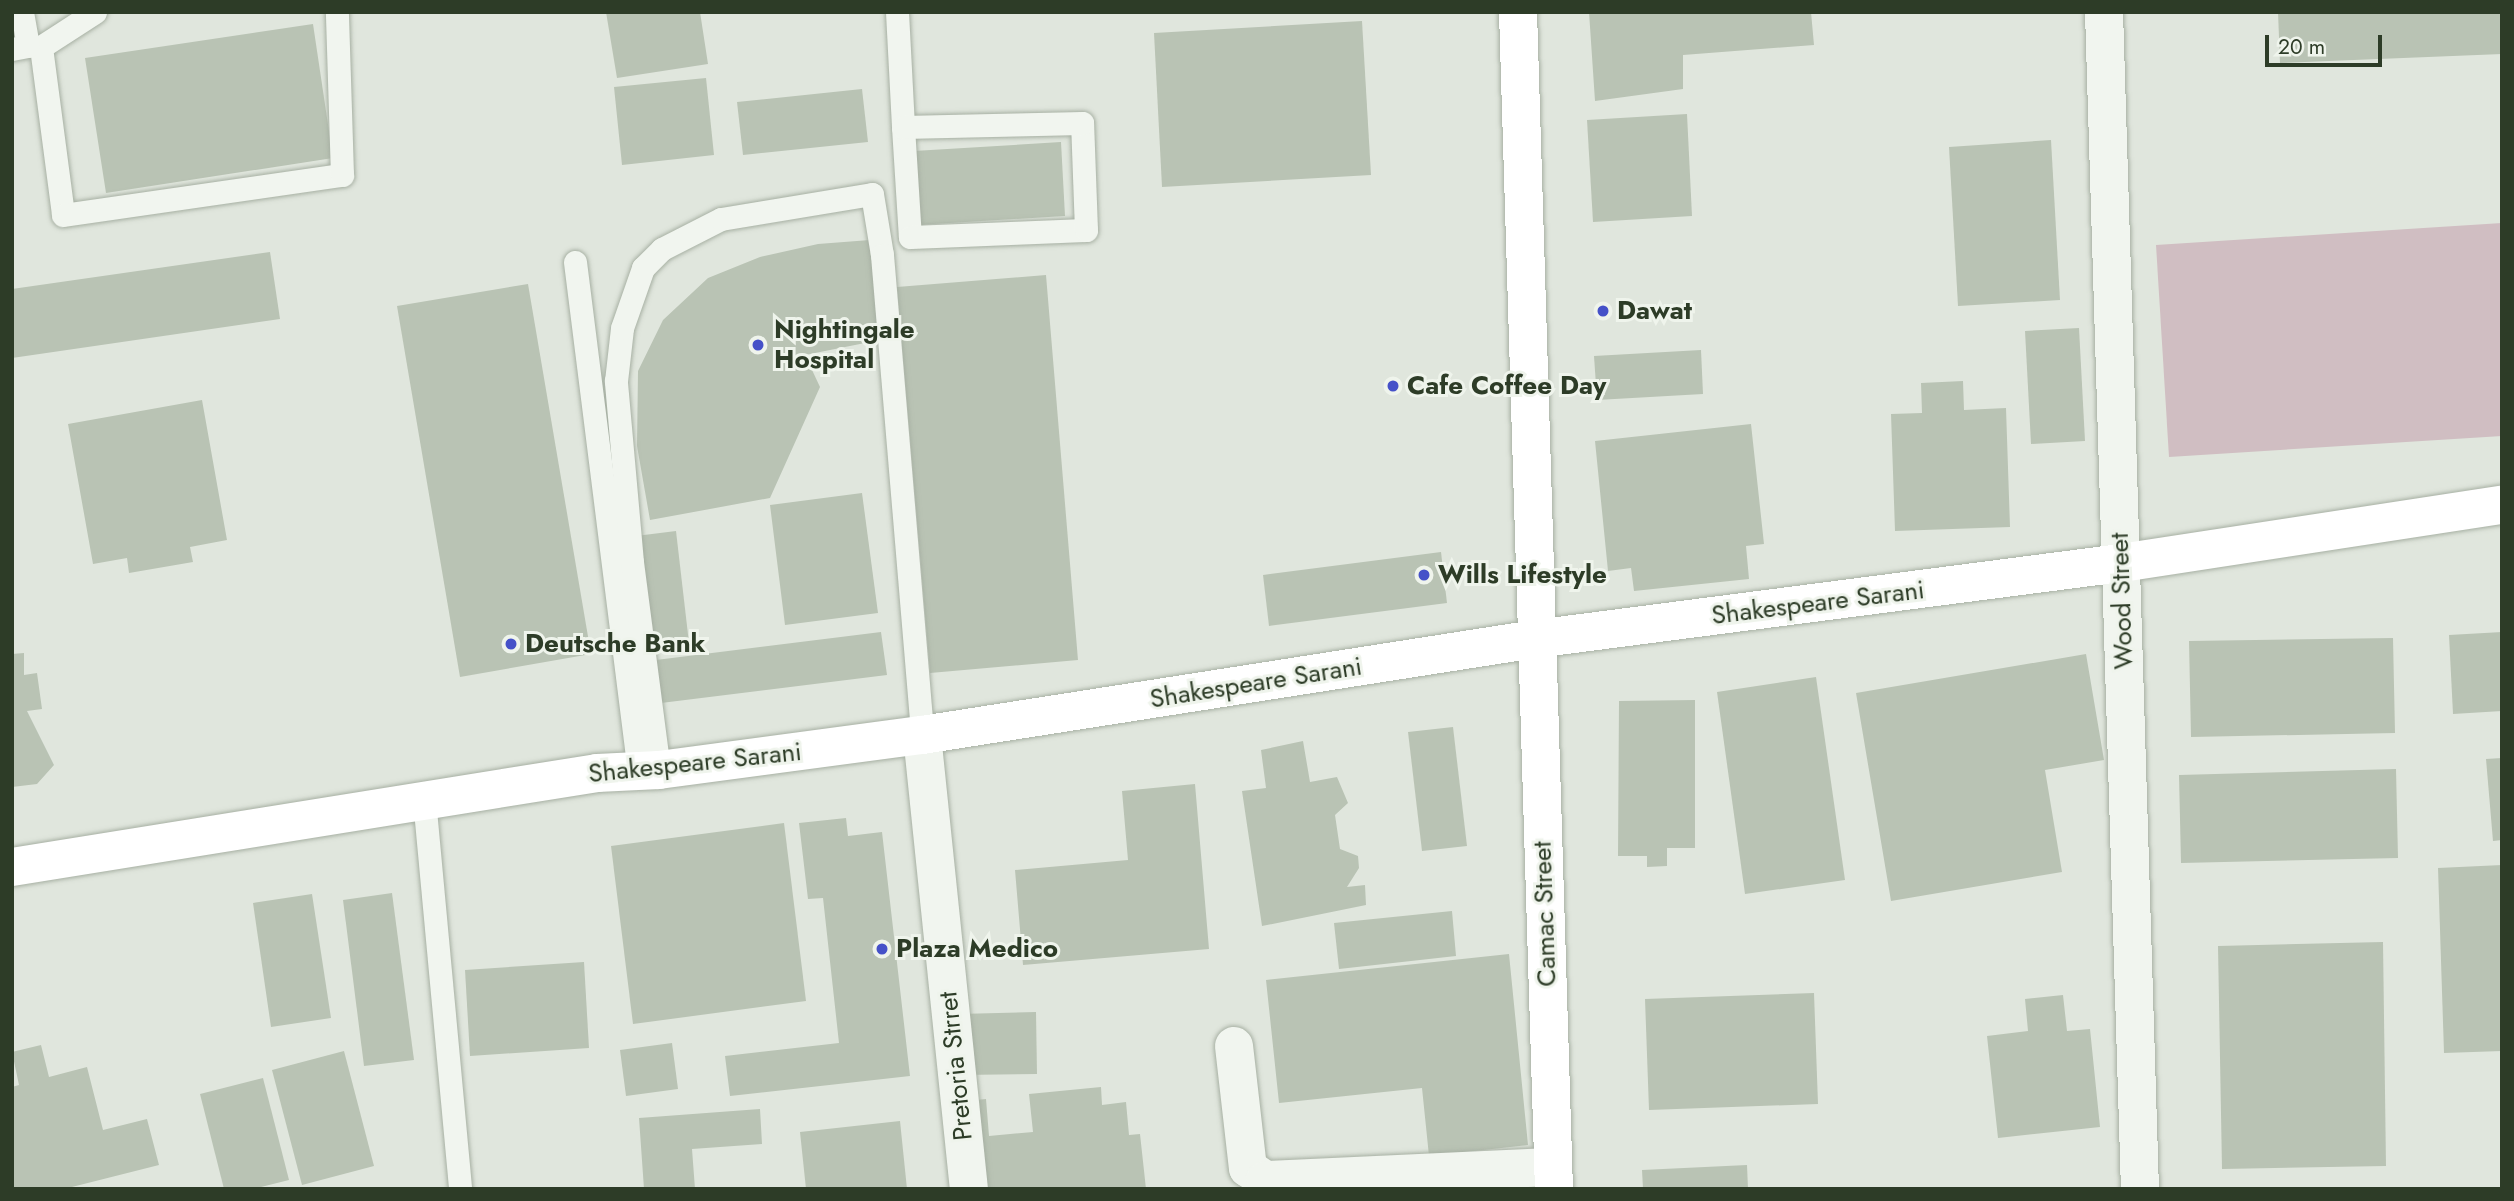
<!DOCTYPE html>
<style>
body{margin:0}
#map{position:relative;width:2514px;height:1201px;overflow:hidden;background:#e0e6dd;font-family:Jost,sans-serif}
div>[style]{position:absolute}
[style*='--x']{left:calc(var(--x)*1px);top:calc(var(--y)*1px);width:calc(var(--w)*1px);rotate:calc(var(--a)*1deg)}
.green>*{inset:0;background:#d0bec2}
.building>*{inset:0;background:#b9c3b4}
.roads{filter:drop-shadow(0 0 2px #a7b0a3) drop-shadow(0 0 2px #a7b0a3)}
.service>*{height:23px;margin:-11.5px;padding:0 11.5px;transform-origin:11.5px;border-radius:11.5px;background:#f1f5ef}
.minor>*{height:38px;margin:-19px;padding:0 19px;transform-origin:19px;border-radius:19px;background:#f1f5ef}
.secondary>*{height:38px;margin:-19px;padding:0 19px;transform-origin:19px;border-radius:19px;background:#fff}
.dots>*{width:19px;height:19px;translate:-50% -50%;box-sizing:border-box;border:4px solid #eff4ec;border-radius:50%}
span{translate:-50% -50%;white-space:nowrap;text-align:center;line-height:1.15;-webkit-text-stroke:6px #eff4ec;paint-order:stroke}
.poi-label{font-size:26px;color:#2d3c27;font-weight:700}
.left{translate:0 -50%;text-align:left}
.street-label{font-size:26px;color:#2d3c27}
.frame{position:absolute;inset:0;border:14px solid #2d3c27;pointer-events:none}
.scale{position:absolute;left:2265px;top:35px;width:117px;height:32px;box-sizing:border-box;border:4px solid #2d3c27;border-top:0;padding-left:9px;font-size:21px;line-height:24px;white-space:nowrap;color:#2d3c27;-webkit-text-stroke:5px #eff4ec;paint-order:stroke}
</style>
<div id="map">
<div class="green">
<div style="clip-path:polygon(2502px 223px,2502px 436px,2169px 457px,2156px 245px)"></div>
</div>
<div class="building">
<div style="clip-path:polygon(606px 12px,700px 12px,708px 64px,617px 78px)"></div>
<div style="clip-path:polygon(1589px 12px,1811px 12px,1814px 45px,1683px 55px,1683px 89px,1595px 101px)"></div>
<div style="clip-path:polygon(2278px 12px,2502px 12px,2502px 54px,2280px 63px)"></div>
<div style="clip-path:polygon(1362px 21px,1371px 175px,1162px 187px,1154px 33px)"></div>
<div style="clip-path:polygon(313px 24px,333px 158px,106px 193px,85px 58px)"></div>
<div style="clip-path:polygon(706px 78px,714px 155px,622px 165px,614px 87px)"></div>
<div style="clip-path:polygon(862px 89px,868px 142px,743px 155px,737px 102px)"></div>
<div style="clip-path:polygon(1687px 114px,1692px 216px,1593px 222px,1587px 120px)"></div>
<div style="clip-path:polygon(2051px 140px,2060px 300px,1958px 306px,1949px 147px)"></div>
<div style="clip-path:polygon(1061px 142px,1065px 216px,917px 225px,914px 151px)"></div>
<div style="clip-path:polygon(870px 240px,880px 340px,805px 355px,820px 387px,770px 498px,650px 520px,637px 446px,638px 371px,663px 320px,708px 278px,760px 257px,818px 244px)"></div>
<div style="clip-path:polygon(270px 252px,280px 319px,12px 358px,12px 289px)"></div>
<div style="clip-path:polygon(1046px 275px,1078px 660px,930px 673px,897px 287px)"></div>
<div style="clip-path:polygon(528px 284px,591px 654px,460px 677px,397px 306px)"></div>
<div style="clip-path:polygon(2079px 328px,2085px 441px,2031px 444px,2025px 331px)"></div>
<div style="clip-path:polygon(1701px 350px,1703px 394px,1597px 400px,1594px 356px)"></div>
<div style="clip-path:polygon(1963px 381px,1964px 410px,2006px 408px,2010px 527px,1895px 531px,1891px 414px,1922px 413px,1921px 383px)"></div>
<div style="clip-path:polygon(202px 400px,227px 540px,190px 547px,193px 562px,129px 573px,127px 558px,93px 564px,68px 424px)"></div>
<div style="clip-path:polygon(1751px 424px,1764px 544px,1746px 546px,1749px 579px,1634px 591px,1631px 568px,1608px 571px,1595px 441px)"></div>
<div style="clip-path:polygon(862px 493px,878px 613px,785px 625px,770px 505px)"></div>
<div style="clip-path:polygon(676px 531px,689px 643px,649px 648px,636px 536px)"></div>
<div style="clip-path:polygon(1441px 552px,1447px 603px,1269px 626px,1263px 575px)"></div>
<div style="clip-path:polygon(881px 632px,887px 675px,661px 703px,656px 660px)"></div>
<div style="clip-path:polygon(2502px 632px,2502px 711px,2453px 714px,2449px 635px)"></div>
<div style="clip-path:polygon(2393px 638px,2395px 733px,2191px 737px,2189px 641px)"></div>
<div style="clip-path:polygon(24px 653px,24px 675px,37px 673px,42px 709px,27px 711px,54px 765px,37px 784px,12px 787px,12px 654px)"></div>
<div style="clip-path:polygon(2086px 654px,2104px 760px,2045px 770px,2062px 872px,1891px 901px,1856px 693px)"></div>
<div style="clip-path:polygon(1816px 677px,1845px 880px,1745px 894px,1717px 692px)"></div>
<div style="clip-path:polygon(1695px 700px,1695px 848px,1667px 848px,1667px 866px,1647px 867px,1647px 856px,1618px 856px,1619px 701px)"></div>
<div style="clip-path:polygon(1453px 727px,1467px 846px,1422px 851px,1408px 732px)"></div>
<div style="clip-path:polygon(1303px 741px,1310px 782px,1337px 777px,1348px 803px,1335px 815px,1340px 849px,1358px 856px,1359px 868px,1347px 887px,1365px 885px,1366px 905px,1262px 926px,1242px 791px,1266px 788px,1261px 750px)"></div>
<div style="clip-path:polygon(2502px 758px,2502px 840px,2493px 841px,2486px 759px)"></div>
<div style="clip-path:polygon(2396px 769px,2398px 858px,2181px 863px,2179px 775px)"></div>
<div style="clip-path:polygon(1195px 784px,1209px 949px,1023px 965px,1015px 870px,1128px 860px,1122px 791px)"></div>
<div style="clip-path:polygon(846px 818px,848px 836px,882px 832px,910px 1076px,730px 1096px,725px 1056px,839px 1043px,823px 898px,808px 899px,799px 823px)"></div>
<div style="clip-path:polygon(784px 823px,806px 1001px,633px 1024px,611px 846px)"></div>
<div style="clip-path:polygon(2502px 865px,2502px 1051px,2444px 1053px,2438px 868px)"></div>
<div style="clip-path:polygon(392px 893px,414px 1060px,364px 1066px,343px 900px)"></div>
<div style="clip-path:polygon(312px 894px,331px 1018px,271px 1027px,253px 903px)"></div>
<div style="clip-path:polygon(1452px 911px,1456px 956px,1339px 969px,1334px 923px)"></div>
<div style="clip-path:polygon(2383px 942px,2386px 1166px,2222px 1169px,2218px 946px)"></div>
<div style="clip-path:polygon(1509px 954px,1528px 1145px,1429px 1156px,1422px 1088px,1279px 1103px,1266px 980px)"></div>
<div style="clip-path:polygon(584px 962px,589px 1048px,470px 1056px,465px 970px)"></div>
<div style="clip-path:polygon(1814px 993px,1818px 1104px,1649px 1110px,1645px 999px)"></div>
<div style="clip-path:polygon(2063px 995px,2067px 1031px,2090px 1029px,2100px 1127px,1998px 1138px,1987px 1036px,2028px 1031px,2025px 999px)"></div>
<div style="clip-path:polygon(1036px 1012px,1037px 1074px,960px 1075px,959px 1014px)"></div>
<div style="clip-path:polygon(672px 1043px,678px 1089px,626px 1096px,620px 1050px)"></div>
<div style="clip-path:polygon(41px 1045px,49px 1077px,87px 1067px,103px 1130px,147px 1119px,159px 1165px,64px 1189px,12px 1189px,12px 1087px,19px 1085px,12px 1052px)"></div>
<div style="clip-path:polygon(344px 1051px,374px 1166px,302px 1185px,272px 1070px)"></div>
<div style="clip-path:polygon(263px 1078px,289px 1180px,253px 1189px,224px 1189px,200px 1094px)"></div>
<div style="clip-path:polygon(1101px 1087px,1102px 1105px,1126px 1102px,1129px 1135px,1140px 1134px,1146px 1189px,974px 1189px,966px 1101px,986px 1099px,989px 1136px,1033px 1132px,1029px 1094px)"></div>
<div style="clip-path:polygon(760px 1109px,762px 1144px,692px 1149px,695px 1189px,644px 1189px,639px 1118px)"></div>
<div style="clip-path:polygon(900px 1121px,907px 1189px,806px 1189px,800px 1132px)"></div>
<div style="clip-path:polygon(1747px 1165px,1748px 1189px,1643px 1189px,1642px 1170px)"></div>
</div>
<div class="roads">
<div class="service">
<div style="--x:95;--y:12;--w:64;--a:147.1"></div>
<div style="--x:41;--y:47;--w:169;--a:82.5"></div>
<div style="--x:63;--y:215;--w:282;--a:-8.2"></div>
<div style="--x:342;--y:175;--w:163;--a:-91.8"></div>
<div style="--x:897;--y:12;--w:115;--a:87"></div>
<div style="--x:903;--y:127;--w:110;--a:86.4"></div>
<div style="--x:910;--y:237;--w:176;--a:-2.3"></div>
<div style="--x:1086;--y:230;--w:107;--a:-92.1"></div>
<div style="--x:1082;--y:123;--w:179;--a:178.7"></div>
<div style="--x:12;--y:49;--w:16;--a:-11"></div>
<div style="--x:28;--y:46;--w:35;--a:-100"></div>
<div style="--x:575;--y:262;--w:514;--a:82.85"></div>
<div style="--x:659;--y:770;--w:210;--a:-97.4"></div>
<div style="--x:632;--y:562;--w:182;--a:-95.1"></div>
<div style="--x:616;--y:381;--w:53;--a:-83.5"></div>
<div style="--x:622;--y:328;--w:64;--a:-70.7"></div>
<div style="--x:643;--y:268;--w:27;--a:-45"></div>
<div style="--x:662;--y:249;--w:66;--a:-27"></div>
<div style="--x:721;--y:219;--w:153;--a:-9.4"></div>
<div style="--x:872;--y:194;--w:62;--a:80.7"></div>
<div style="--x:882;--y:255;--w:482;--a:85.2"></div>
<div style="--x:424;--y:799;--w:392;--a:84.7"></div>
</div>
<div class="minor">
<div style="--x:2104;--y:12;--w:1178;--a:88.25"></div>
<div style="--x:922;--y:735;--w:456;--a:84.1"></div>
<div style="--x:1234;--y:1046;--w:123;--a:83.5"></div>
<div style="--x:1248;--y:1168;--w:21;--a:35"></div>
<div style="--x:1265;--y:1180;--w:288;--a:-2.6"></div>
</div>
<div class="secondary">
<div style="--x:1518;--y:12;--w:1178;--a:88.25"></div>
<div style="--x:12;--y:867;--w:593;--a:-9.13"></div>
<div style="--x:597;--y:773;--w:62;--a:-2.8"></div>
<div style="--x:659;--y:770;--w:265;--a:-7.6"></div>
<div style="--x:922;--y:735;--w:620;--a:-8.9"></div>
<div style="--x:1535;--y:639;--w:591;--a:-7.39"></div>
<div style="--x:2121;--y:563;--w:385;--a:-8.7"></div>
</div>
</div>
<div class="dots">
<div style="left:1603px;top:311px;background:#4551c8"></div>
<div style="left:758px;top:345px;background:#4551c8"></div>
<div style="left:1393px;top:386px;background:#4551c8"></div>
<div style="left:1424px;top:575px;background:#4551c8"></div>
<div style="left:511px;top:644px;background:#4551c8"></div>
<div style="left:882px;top:949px;background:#4551c8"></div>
</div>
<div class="poi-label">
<span class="left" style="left:1617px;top:311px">Dawat</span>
<span class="left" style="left:774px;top:345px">Nightingale<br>Hospital</span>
<span class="left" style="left:1407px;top:386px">Cafe Coffee Day</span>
<span class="left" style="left:1438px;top:575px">Wills Lifestyle</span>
<span class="left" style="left:525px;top:644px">Deutsche Bank</span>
<span class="left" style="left:896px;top:949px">Plaza Medico</span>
</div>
<div class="street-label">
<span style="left:2122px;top:601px;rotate:-92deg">Wood Street</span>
<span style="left:1818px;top:603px;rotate:-7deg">Shakespeare Sarani</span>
<span style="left:1256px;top:683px;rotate:-9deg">Shakespeare Sarani</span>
<span style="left:695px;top:763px;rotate:-6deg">Shakespeare Sarani</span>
<span style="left:1545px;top:914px;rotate:-92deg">Camac Street</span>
<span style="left:956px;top:1066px;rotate:-96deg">Pretoria Strret</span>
</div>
<div class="frame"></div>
<div class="scale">20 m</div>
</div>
